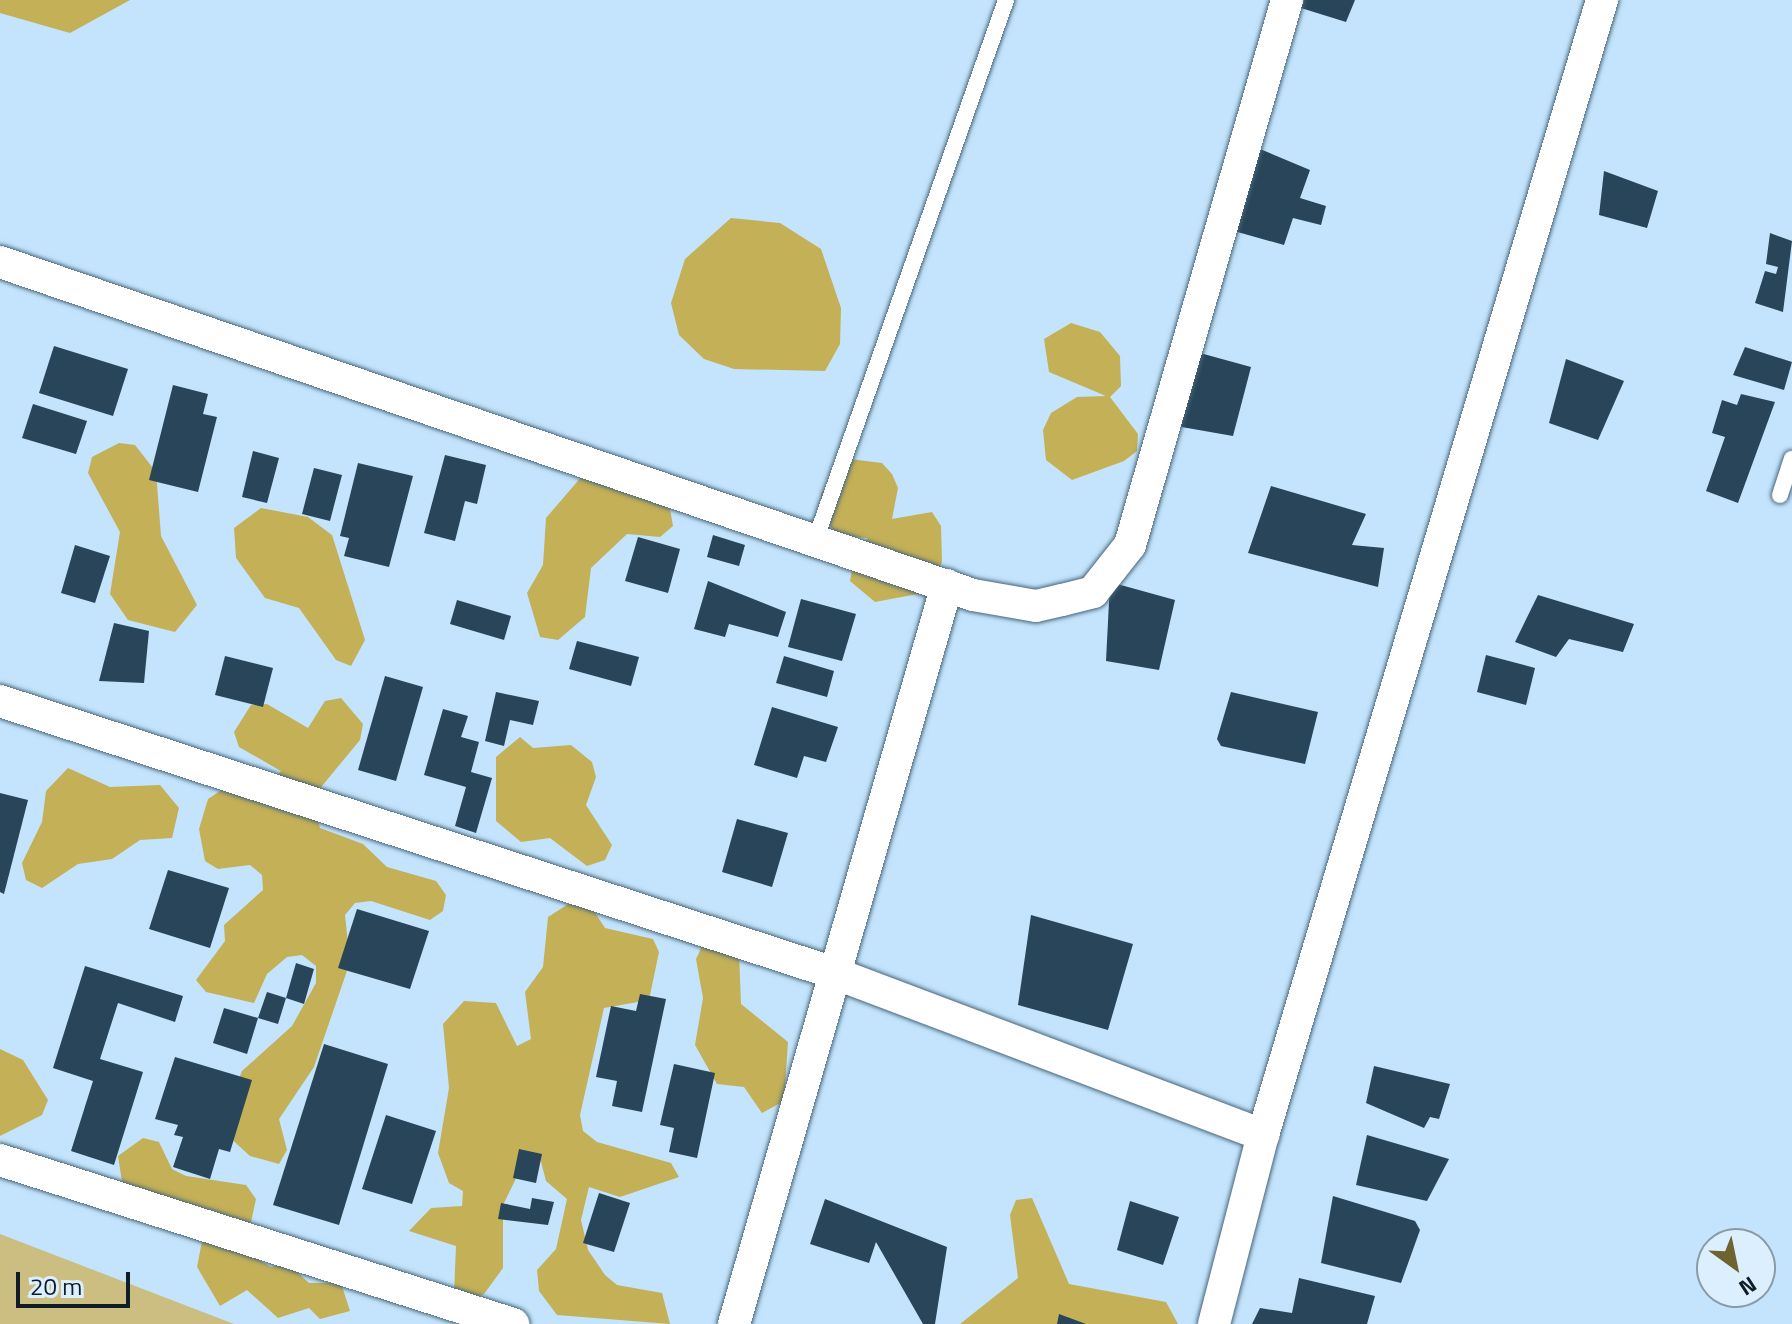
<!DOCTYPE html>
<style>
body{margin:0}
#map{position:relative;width:1792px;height:1324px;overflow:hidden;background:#c3e4fc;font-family:"Titillium Web",sans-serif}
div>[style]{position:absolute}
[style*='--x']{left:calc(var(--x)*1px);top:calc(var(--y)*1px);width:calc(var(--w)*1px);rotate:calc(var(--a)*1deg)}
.green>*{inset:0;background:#ccbe80}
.forest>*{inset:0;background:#c3b057}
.building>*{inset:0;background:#294559}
.roads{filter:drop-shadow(0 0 2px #48657a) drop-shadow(0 0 2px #48657a)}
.service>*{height:16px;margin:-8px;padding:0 8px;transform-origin:8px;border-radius:8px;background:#fff}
.minor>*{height:32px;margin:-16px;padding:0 16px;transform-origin:16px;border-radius:16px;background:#fff}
span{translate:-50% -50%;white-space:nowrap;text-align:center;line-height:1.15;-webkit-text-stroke:8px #dbeffe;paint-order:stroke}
.north{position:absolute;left:1696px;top:1228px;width:80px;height:80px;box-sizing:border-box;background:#dbeffe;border:2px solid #8a9ba8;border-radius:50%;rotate:147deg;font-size:22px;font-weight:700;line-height:32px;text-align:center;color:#111d26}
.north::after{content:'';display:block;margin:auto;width:28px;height:36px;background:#6f6330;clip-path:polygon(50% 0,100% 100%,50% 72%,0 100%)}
.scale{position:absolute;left:16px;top:1272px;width:114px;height:36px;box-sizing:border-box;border:4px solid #111d26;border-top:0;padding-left:10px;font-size:24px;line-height:28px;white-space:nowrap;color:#111d26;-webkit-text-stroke:6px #dbeffe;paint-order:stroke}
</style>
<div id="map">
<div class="green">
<div style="clip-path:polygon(0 1234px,234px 1324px,0 1324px)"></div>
</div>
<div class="forest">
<div style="clip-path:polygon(0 0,130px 0,70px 33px,0 13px)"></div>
<div style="clip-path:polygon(731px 218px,780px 223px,821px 249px,841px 308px,840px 344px,825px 371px,734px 369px,704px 359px,679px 335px,671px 303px,685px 259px)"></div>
<div style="clip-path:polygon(1071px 323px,1100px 332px,1120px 356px,1121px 386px,1110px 397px,1138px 434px,1137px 451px,1124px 461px,1072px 480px,1046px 460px,1043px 430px,1051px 413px,1077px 397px,1106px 396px,1049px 372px,1044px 339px)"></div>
<div style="clip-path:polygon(119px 443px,135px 445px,156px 472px,161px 536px,197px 605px,175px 632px,128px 620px,110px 594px,120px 532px,88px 473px,92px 457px)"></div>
<div style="clip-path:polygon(850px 459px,882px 463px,892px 474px,898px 488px,892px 519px,932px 512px,941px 526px,942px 562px,928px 592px,875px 602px,850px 581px,856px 548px,868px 538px,837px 536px,821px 510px,821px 493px)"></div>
<div style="clip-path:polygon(595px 461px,657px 498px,670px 509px,673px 526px,660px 537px,627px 534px,591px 568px,585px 617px,558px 640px,540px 637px,527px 593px,543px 565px,546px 518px)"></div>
<div style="clip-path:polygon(261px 508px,308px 517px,332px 535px,365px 640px,351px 666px,336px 660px,299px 608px,265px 598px,236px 558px,234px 528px)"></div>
<div style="clip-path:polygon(341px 698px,363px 724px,360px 740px,312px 798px,320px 828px,363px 844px,387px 867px,436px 881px,446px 895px,443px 911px,430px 920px,371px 901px,355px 903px,345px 915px,350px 962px,314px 1067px,279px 1119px,287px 1150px,279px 1164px,250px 1156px,227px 1135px,230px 1102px,242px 1071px,292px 1026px,316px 983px,316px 966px,302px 955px,287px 957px,267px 974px,254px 1003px,206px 992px,196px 980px,225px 941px,224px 925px,263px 890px,262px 875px,250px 865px,218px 869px,205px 861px,199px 829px,208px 799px,223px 789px,271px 783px,281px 771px,239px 747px,234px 732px,251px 705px,267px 704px,308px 728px,325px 701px)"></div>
<div style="clip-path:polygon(520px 737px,533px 748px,571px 745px,592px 762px,596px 777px,586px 805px,612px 845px,605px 860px,587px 866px,550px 838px,521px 842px,496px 821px,496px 757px)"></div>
<div style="clip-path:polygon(68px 768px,110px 787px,160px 785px,179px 808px,172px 838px,140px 840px,112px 859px,78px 864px,42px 888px,26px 880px,22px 863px,42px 822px,46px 791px)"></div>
<div style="clip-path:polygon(573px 901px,588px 902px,605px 928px,653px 939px,659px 952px,649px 1000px,604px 1008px,580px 1115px,583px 1131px,597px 1142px,671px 1163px,679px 1177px,620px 1197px,589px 1187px,581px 1220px,588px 1250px,605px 1275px,617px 1285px,662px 1293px,670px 1324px,557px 1315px,539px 1291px,537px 1270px,556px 1249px,567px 1199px,546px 1181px,540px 1158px,524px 1162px,503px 1205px,503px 1268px,484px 1294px,470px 1300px,454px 1294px,456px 1246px,409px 1231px,431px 1208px,462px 1206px,463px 1191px,449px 1183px,438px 1153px,449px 1088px,443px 1024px,464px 1001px,496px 1003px,517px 1046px,531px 1039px,525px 992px,543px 967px,548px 917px)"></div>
<div style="clip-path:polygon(706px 938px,739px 952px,741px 1004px,788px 1042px,784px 1101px,762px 1113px,744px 1087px,717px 1084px,695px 1045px,703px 998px,696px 959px)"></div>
<div style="clip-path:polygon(0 1049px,23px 1060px,48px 1100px,42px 1115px,0 1136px)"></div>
<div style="clip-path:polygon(143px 1138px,159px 1142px,172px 1169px,186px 1176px,246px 1185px,256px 1199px,249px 1231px,259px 1260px,271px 1267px,287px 1263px,309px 1283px,341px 1283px,350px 1311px,320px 1319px,309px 1308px,278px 1318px,247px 1290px,220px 1306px,197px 1267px,203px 1236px,123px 1188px,118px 1156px)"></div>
<div style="clip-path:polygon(1032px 1198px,1069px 1284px,1166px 1302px,1178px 1324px,960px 1324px,1018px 1278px,1010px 1215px,1016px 1200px)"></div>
</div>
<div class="building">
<div style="clip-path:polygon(1304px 0,1355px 0,1346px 22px,1301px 8px)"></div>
<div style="clip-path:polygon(1253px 146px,1310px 170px,1300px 198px,1326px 206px,1321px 225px,1293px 218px,1284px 245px,1234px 231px)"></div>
<div style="clip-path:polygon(1604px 171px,1658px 191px,1647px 228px,1599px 215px)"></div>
<div style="clip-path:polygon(1770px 233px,1792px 241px,1783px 312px,1755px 303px,1765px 271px,1776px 274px,1778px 267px,1766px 264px)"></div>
<div style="clip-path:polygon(54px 346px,128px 369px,113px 416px,39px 393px)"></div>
<div style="clip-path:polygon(1745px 347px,1792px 362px,1784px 390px,1733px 375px)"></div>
<div style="clip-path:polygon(1200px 353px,1251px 367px,1233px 436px,1176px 426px)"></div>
<div style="clip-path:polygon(1566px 359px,1624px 381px,1598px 440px,1549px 423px)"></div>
<div style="clip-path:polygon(173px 385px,208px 394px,203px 414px,217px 417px,198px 492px,149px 480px)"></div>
<div style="clip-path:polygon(1741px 394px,1775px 402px,1738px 503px,1706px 491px,1725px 437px,1712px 433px,1722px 400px,1737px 405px)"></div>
<div style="clip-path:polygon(33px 404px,87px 421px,76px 454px,22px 438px)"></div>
<div style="clip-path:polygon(253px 451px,279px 458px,267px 503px,242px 497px)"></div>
<div style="clip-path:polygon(445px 455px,486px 465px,477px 504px,465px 501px,455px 541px,424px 533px)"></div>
<div style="clip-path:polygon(358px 463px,413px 476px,389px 567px,344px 556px,349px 538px,340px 536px)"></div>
<div style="clip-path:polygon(314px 468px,342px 475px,330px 521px,302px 514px)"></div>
<div style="clip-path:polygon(1271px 486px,1366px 514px,1352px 545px,1384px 548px,1378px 587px,1248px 553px)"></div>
<div style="clip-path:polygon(713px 535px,745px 545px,739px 566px,707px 557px)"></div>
<div style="clip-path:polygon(638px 537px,680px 549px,668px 593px,625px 581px)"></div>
<div style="clip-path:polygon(75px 545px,110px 556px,95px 603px,61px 593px)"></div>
<div style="clip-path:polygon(708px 581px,786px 612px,778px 637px,729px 624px,725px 637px,694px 629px)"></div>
<div style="clip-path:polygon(1110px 582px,1175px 600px,1159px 670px,1106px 661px)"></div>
<div style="clip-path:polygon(1538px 595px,1634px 624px,1623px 652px,1569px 639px,1556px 657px,1515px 642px)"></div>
<div style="clip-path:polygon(801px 599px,856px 614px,842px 661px,788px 647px)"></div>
<div style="clip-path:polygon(457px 600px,511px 616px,504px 640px,450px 624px)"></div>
<div style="clip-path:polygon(114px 623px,149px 631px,144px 683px,99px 681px)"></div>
<div style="clip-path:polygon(577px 641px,639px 657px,631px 686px,569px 669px)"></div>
<div style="clip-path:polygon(1486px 655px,1535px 668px,1526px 705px,1477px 692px)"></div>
<div style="clip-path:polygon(225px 656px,273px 668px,263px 707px,215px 695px)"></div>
<div style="clip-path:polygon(784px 656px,834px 671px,827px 697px,776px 683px)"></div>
<div style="clip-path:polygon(385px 676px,423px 687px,396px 781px,358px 770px)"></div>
<div style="clip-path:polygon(496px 692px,539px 701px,533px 725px,510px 720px,504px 746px,485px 741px)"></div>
<div style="clip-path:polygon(1231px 692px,1318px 712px,1305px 764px,1221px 746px,1217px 739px)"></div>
<div style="clip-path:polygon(772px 707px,838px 727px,826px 762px,804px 756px,797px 778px,754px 765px)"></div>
<div style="clip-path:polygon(443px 709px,468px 716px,461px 737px,479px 742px,471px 772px,492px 778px,476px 833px,455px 826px,466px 787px,424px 775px)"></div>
<div style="clip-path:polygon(0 793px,28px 800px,4px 894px,0 892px)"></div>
<div style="clip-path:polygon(737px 819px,788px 833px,772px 887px,722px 872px)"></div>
<div style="clip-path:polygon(168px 870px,229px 888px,210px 948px,149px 929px)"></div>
<div style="clip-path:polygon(357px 909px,429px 931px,410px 989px,338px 968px)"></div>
<div style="clip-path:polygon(1031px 915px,1133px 944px,1108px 1030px,1018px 1005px)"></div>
<div style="clip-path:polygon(296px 963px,314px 969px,304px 1004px,286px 998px,278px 1024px,258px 1018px,267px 992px,286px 998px)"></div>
<div style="clip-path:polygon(85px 966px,183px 996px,175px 1022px,118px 1003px,100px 1059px,143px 1072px,114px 1165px,71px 1151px,93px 1081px,53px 1068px)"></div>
<div style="clip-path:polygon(640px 994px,666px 999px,642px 1112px,612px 1106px,617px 1081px,596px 1077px,611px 1006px,636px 1011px)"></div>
<div style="clip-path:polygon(224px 1008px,258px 1018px,247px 1054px,213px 1043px)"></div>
<div style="clip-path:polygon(324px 1044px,388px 1064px,339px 1225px,273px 1205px)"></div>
<div style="clip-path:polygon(175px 1057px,252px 1080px,230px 1152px,219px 1149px,210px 1179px,173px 1167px,183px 1137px,174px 1135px,178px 1125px,155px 1119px)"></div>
<div style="clip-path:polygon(674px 1064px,715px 1073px,697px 1158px,669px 1152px,674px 1128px,660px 1125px)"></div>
<div style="clip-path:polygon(1374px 1066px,1450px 1084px,1439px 1119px,1430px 1117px,1424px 1128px,1366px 1103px)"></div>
<div style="clip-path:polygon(386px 1115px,436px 1131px,412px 1204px,362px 1189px)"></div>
<div style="clip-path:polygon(1367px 1135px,1449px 1159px,1427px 1201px,1356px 1185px)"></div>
<div style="clip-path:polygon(519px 1149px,542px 1154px,536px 1183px,513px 1178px)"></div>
<div style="clip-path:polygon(599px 1193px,630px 1203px,614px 1252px,583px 1243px)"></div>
<div style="clip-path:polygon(1333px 1196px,1415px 1221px,1420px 1230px,1401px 1283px,1321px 1263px)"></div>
<div style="clip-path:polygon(532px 1198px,554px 1202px,548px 1225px,498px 1219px,501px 1203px,530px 1209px)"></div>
<div style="clip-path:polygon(825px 1199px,947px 1247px,935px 1324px,923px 1324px,876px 1242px,869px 1263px,810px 1244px)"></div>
<div style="clip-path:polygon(1130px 1201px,1179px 1217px,1163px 1265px,1117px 1250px)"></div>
<div style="clip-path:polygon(1299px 1278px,1375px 1296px,1367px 1324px,1252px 1324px,1260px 1308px,1292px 1313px)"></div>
<div style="clip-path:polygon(1059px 1314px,1086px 1324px,1057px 1324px)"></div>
</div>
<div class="roads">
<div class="service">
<div style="--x:1780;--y:495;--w:38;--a:-72"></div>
<div style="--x:815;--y:541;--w:574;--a:-70.55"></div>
</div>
<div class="minor">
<div style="--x:0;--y:262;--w:1028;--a:18.89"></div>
<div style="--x:973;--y:595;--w:64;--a:9.9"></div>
<div style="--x:1036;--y:606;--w:27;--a:-13"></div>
<div style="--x:1062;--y:600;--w:32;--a:-14"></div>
<div style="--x:1093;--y:592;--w:60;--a:-51.8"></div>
<div style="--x:1130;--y:545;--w:567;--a:-73.93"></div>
<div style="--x:0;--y:701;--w:877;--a:18.06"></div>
<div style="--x:834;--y:973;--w:459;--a:20.7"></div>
<div style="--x:0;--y:1160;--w:539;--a:17.73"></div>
<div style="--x:734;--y:1324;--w:769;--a:-73.92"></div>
<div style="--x:1214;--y:1324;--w:195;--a:-75.5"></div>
<div style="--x:1263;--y:1135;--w:1185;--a:-73.37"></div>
</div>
</div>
<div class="north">N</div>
<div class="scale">20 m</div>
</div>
